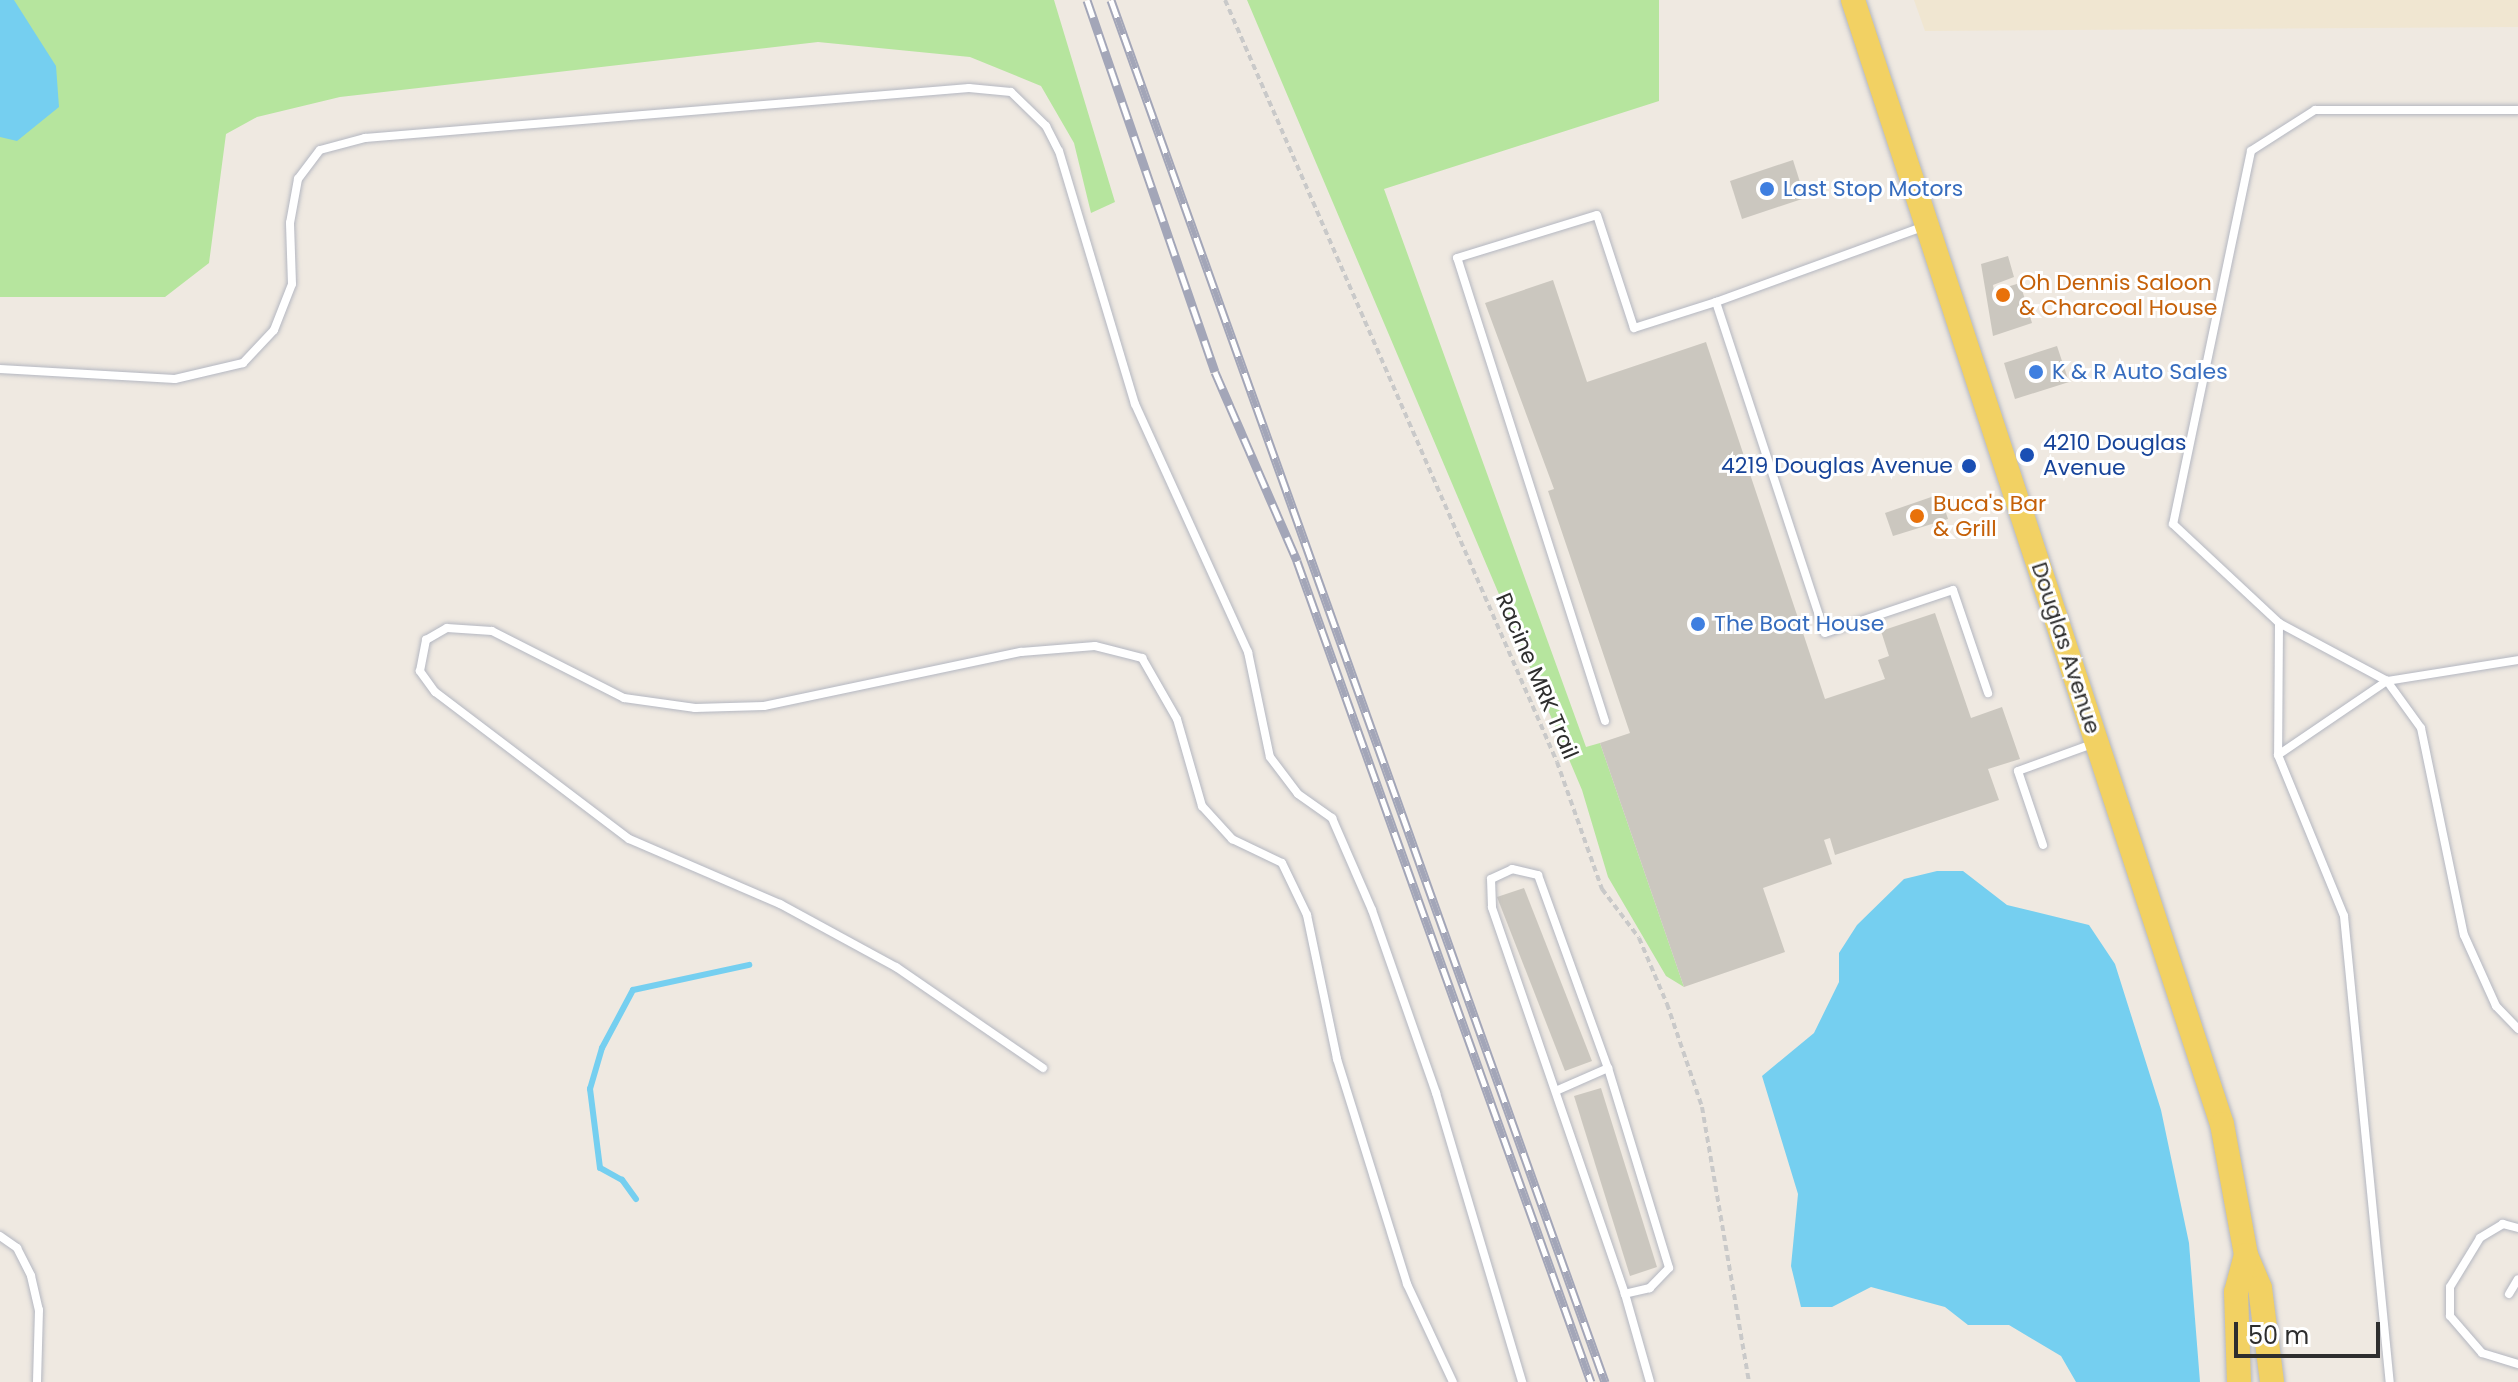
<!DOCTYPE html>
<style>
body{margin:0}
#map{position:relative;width:2518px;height:1382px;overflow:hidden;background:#efe9e1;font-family:Poppins,sans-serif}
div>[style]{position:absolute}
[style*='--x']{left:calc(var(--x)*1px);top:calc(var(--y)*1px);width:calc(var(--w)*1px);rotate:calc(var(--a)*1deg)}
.education>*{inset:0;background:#f0e6d1}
.green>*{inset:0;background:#b6e59e}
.water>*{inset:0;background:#75cff0}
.stream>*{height:6px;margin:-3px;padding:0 3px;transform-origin:3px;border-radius:3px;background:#75cff0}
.building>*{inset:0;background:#cbc7bf}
.path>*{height:4px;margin-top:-2px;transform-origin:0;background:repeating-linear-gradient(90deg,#c9c9c9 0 6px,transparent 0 10px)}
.roads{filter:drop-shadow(0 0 2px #b4b7c1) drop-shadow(0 0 2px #b4b7c1)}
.lane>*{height:8px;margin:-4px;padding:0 4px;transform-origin:4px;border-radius:4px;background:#fff}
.primary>*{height:24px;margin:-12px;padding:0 12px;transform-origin:12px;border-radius:12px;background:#f2d163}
.rail>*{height:9px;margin-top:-4.5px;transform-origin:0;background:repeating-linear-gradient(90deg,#fff 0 18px,#a3a6b8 0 36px);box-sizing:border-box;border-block:2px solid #a3a6b8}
.dots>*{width:22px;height:22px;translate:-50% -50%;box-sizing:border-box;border:4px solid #fff;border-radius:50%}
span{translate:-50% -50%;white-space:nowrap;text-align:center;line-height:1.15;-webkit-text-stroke:6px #fff;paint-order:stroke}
.shop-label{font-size:22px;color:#366cbe}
.left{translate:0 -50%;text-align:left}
.food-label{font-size:22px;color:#c56008}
.transit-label{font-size:22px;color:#164399}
.right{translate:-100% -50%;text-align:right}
.street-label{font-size:22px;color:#2e2e2e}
.scale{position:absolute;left:2234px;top:1322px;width:146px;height:36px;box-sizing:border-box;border:4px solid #2e2e2e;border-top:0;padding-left:10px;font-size:24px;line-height:28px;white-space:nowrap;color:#2e2e2e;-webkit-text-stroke:6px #fff;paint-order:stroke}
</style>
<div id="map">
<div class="education">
<div style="clip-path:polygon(1914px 0,2518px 0,2518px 27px,1925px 31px)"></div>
</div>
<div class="green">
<div style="clip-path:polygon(0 0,1054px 0,1115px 202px,1091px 213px,1074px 143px,1041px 86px,970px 57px,818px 42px,340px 97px,257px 117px,226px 134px,209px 263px,165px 297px,0 297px)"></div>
<div style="clip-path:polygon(1247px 0,1659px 0,1659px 101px,1384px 189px,1586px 747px,1600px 743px,1684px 987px,1666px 976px,1608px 877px,1582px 790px)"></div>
</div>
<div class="water">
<div style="clip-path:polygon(0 0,14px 0,56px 66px,59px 107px,17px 141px,0 137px)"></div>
<div style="clip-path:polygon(1937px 871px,1963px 871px,2007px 905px,2089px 925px,2115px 964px,2161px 1110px,2189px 1243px,2200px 1382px,2076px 1382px,2061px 1356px,2009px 1325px,1968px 1325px,1945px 1307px,1871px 1287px,1832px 1307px,1801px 1307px,1791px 1266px,1798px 1194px,1762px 1076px,1814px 1033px,1839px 982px,1839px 953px,1857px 925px,1904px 879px)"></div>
</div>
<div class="stream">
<div style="--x:636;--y:1199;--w:24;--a:-126"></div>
<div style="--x:622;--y:1180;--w:25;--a:-151"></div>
<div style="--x:600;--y:1168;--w:80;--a:-97.2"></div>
<div style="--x:590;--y:1089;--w:43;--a:-73.7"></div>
<div style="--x:602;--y:1048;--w:66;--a:-61.9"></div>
<div style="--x:633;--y:990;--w:119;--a:-12.2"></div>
</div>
<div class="building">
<div style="clip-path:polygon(1793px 160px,1805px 198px,1742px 219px,1730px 181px)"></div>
<div style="clip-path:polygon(2008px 256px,2014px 277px,1993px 285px,1994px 291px,2020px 283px,2032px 323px,1993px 336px,1981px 264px)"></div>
<div style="clip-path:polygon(1553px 280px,1587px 382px,1706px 342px,1825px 699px,1885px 679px,1878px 660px,1889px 656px,1881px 631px,1935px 613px,1971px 718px,2002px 707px,2020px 759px,1988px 769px,1999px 800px,1835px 855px,1830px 838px,1824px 840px,1832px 864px,1763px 888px,1785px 952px,1684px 987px,1600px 743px,1630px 733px,1548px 491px,1554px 489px,1485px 303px)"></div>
<div style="clip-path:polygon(2057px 346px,2069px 382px,2015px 399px,2004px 363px)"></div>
<div style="clip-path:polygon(1940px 494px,1948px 519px,1893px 536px,1885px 513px)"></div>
<div style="clip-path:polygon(1524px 888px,1592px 1061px,1565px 1071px,1497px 897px)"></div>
<div style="clip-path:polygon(1601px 1088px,1657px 1267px,1630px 1276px,1574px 1096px)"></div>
</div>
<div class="path">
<div style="--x:1225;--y:0;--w:831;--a:66.46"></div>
<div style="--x:1557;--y:762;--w:135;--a:70.5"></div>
<div style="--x:1602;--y:889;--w:61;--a:52.9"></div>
<div style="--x:1639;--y:938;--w:72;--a:67"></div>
<div style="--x:1667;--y:1004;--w:109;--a:71.2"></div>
<div style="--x:1702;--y:1107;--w:279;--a:80.3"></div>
</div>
<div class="roads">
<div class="lane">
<div style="--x:2518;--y:110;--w:203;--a:180"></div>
<div style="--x:2315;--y:110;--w:76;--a:147.4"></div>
<div style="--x:2251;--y:151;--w:381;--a:101.8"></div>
<div style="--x:2173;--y:524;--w:145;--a:43"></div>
<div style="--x:2279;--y:623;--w:123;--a:28.2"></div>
<div style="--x:2387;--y:681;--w:58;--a:54.1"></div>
<div style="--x:2421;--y:728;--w:211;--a:78.3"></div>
<div style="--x:2464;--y:935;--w:78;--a:65.7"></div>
<div style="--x:2496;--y:1006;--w:32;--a:46"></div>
<div style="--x:1925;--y:226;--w:222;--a:160"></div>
<div style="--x:1716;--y:302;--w:348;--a:71.8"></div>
<div style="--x:1825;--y:633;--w:135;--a:-18.6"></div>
<div style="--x:1953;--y:590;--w:109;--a:71.2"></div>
<div style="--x:0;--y:369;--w:175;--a:3.3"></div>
<div style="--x:175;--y:379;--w:70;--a:-13.2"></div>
<div style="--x:243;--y:363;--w:45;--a:-46.8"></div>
<div style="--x:274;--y:330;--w:49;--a:-68.6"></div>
<div style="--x:292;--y:284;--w:61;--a:-91.9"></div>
<div style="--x:290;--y:223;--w:45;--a:-79.7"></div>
<div style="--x:298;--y:179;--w:36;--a:-53"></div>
<div style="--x:320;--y:150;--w:47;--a:-14.9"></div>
<div style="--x:365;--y:138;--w:606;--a:-4.73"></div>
<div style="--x:969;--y:88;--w:42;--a:5.4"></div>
<div style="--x:1011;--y:92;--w:49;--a:44.2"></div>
<div style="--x:1046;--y:126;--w:28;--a:63"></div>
<div style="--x:1059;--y:151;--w:264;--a:73.3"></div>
<div style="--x:1135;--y:404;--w:273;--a:65.5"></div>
<div style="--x:1248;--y:652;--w:107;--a:78.2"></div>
<div style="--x:1270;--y:757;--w:46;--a:52.9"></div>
<div style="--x:1298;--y:794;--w:42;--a:35.2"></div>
<div style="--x:1332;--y:818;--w:100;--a:66.5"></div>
<div style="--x:1372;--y:910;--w:194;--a:70.7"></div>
<div style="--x:1436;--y:1093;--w:302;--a:73.4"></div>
<div style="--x:2279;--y:623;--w:132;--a:90.4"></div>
<div style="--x:2278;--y:755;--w:174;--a:67.7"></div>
<div style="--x:2344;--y:916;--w:468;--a:84.4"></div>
<div style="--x:1605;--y:721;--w:486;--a:-107.7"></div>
<div style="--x:1457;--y:258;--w:146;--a:-17.1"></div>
<div style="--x:1597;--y:215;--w:119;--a:71.9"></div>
<div style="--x:1634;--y:328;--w:86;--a:-17.6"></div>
<div style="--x:2278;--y:755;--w:132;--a:-34.2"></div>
<div style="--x:2387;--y:681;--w:133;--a:-9.1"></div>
<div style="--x:2043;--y:845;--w:78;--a:-108.7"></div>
<div style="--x:2018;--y:771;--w:79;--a:-20"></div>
<div style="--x:1512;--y:869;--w:27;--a:13"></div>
<div style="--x:1538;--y:875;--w:205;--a:70.1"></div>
<div style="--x:1608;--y:1068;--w:209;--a:73"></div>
<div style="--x:1669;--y:1268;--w:28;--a:134"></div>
<div style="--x:1650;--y:1288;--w:26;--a:167"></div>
<div style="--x:1625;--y:1294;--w:409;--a:-109"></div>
<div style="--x:1492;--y:907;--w:28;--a:-92"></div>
<div style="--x:1491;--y:879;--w:23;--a:-25"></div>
<div style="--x:1043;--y:1068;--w:178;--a:-145.5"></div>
<div style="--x:896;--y:967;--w:132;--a:-151.5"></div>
<div style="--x:780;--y:904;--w:164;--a:-156.7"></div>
<div style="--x:629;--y:839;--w:243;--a:-142.8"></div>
<div style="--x:435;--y:692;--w:26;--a:-126"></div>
<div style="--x:420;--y:671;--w:32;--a:-79"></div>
<div style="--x:426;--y:640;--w:24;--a:-30"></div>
<div style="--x:447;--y:628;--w:45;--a:3.8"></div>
<div style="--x:492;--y:631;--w:148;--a:26.9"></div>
<div style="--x:624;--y:698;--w:72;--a:8"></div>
<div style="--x:695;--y:708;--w:69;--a:-1.7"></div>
<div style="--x:764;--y:706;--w:263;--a:-11.9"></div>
<div style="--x:1021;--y:652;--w:74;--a:-4.6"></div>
<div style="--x:1095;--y:646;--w:49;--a:14.3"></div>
<div style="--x:1142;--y:658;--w:70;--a:60.2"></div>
<div style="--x:1177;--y:719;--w:91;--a:74"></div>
<div style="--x:1202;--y:806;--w:45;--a:47.7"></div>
<div style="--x:1232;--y:839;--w:55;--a:25.6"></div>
<div style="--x:1282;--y:863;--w:58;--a:64.3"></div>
<div style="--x:1307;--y:915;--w:147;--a:78.2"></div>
<div style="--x:1337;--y:1059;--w:236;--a:72.7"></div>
<div style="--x:1407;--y:1284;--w:108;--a:64.9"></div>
<div style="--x:1558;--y:1090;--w:55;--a:-23.7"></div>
<div style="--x:2518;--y:1228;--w:16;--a:-165"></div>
<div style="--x:2503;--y:1224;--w:27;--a:149"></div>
<div style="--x:2480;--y:1238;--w:57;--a:121.5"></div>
<div style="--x:2450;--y:1287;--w:29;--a:90"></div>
<div style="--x:2450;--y:1316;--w:49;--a:49.1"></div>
<div style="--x:2482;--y:1353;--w:38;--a:17"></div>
<div style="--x:0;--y:1236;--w:21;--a:35"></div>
<div style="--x:17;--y:1248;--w:31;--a:63"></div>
<div style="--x:31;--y:1276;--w:35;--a:77"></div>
<div style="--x:39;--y:1310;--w:72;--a:91.6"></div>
<div style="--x:1625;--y:1294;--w:91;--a:74.1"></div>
<div style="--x:2509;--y:1294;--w:17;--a:-59"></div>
</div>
<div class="primary">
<div style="--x:1853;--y:0;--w:1183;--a:71.83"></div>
<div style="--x:2222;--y:1124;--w:133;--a:79.6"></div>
<div style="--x:2246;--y:1255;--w:36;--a:67"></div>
<div style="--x:2260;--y:1288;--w:95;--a:82.7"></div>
<div style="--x:2239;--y:1382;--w:90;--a:-91.9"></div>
<div style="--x:2236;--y:1292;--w:38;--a:-75"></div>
</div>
</div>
<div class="rail">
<div style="--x:1087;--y:0;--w:393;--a:71"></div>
<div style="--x:1215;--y:372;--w:206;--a:66.5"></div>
<div style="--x:1297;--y:561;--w:872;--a:70.3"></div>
<div style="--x:1111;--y:0;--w:1468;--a:70.33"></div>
</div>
<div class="dots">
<div style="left:1767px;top:189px;background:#3f7fe0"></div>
<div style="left:2003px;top:295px;background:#e8710a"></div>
<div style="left:2036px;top:372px;background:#3f7fe0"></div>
<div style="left:2027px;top:455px;background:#1a4fb4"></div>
<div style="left:1969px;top:466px;background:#1a4fb4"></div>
<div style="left:1917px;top:516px;background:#e8710a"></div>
<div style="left:1698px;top:624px;background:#3f7fe0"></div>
</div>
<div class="shop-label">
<span class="left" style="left:1783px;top:189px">Last Stop Motors</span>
<span class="left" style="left:2052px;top:372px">K &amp; R Auto Sales</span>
<span class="left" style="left:1714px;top:624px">The Boat House</span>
</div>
<div class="food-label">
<span class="left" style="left:2019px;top:295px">Oh Dennis Saloon<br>&amp; Charcoal House</span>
<span class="left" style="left:1933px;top:516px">Buca's Bar<br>&amp; Grill</span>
</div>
<div class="transit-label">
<span class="left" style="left:2043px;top:455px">4210 Douglas<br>Avenue</span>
<span class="right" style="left:1953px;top:466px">4219 Douglas Avenue</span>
</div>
<div class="street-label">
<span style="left:2066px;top:648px;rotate:72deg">Douglas Avenue</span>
<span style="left:1537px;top:676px;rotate:67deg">Racine MRK Trail</span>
</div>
<div class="scale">50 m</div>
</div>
